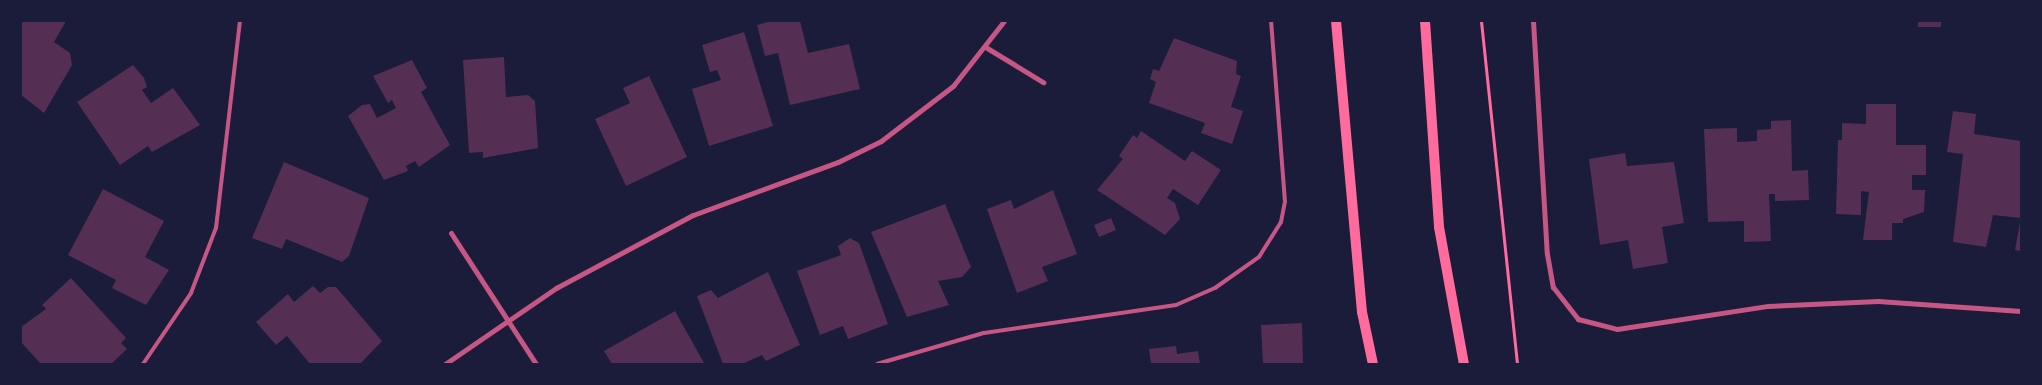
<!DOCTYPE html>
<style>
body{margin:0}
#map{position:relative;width:2042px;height:385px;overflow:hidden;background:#1b1b3a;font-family:Cabin,sans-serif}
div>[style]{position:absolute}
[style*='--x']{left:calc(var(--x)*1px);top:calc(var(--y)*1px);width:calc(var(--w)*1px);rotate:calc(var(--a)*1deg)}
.building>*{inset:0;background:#542f53}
.path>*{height:3px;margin:-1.5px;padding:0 1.5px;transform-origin:1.5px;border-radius:1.5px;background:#ff6b9d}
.service>*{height:4px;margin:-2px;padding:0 2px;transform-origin:2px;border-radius:2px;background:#c65784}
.minor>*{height:5px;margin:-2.5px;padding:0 2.5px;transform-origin:2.5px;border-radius:2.5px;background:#c65784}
.secondary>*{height:10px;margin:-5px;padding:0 5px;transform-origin:5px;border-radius:5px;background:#ff6b9d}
span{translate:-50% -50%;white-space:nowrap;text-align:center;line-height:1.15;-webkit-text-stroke:5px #1b1b3a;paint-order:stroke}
.frame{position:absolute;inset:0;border:22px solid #1b1b3a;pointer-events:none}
</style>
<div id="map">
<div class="building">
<div style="clip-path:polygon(21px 21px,66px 21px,54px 42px,70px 53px,72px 65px,44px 113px,21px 95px)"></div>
<div style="clip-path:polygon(772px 21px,800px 21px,808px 53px,849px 44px,860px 89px,790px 105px,778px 53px,765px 56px,757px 25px)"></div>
<div style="clip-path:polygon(1918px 21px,1941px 21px,1941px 27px,1918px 27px)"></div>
<div style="clip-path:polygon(744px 32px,773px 126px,709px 146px,692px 89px,721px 80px,717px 70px,710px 72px,702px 45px)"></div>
<div style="clip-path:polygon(1174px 38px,1237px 61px,1236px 74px,1241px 76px,1231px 107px,1243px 111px,1232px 144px,1201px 133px,1205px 123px,1149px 103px,1156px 82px,1150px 79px,1153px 69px,1159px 71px)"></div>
<div style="clip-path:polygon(504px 57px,506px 97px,528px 95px,535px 101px,538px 148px,483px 158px,483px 152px,469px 153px,463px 60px)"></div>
<div style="clip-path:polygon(412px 60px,427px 88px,421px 92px,450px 145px,419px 167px,415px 161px,406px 166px,408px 171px,384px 180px,348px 116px,362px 105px,370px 104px,377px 118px,396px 108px,392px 100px,388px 103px,373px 76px)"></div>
<div style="clip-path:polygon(133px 65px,144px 78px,147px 87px,142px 90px,151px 103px,173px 88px,200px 125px,152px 152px,148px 146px,120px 165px,77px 102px)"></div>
<div style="clip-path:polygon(649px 76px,687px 157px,626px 186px,595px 119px,630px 103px,623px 88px)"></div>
<div style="clip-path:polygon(1866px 104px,1896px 104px,1896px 145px,1926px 145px,1926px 175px,1912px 175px,1912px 190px,1925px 190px,1924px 212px,1903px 219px,1903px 223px,1892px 223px,1892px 240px,1863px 240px,1869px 192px,1861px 191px,1861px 215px,1836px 214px,1838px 140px,1842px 140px,1842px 123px,1866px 124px)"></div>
<div style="clip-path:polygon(1953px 111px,1976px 114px,1974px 134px,2021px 141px,2021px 218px,1993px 215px,1986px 247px,1953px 242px,1963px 154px,1947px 152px)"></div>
<div style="clip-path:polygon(1791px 120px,1792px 171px,1808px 170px,1809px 200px,1775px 201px,1775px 194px,1769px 194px,1771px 241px,1744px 242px,1744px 221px,1708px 222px,1704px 129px,1737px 128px,1737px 142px,1757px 141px,1757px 130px,1771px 129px,1771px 121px)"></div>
<div style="clip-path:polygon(1141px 131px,1185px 161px,1192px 151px,1221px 170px,1198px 205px,1173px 189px,1167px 198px,1175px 203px,1180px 219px,1165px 235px,1097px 190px,1123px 159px,1119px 156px,1133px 135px,1137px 138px)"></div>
<div style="clip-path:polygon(1625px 153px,1627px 166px,1674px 162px,1684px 223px,1662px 227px,1668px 263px,1633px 269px,1628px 240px,1600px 245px,1589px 159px)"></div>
<div style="clip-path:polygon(284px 162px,369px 198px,349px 256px,342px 262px,286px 239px,282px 249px,252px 238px)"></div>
<div style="clip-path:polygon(103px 189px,164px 221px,145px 257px,169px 270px,146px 305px,112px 288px,116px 280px,68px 255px)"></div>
<div style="clip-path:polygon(1053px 190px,1077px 254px,1042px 267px,1048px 281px,1017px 293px,987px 209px,1011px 200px,1014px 209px)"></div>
<div style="clip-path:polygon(945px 204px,971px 267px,962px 277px,938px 281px,949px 305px,907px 317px,871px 232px)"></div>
<div style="clip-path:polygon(1111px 218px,1116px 230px,1099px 237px,1094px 225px)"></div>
<div style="clip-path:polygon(2020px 222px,2021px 223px,2021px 251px,2015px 250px)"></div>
<div style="clip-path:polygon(850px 238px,859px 243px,888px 324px,848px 339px,843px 326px,820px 335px,797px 271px,841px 255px,838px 246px)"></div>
<div style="clip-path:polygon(768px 272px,800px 345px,766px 361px,762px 355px,742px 364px,723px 364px,697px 296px,711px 290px,718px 298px)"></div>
<div style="clip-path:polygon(71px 278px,126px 338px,121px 343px,127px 349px,111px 364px,41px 364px,21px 342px,21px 327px,46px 309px,42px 305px)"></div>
<div style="clip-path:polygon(313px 286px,320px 293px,328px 287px,336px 287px,382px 341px,360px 364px,310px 364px,287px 336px,276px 345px,256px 322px,288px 294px,294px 302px)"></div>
<div style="clip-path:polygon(675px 311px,704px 363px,612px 364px,604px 351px)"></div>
<div style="clip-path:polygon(1302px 323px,1303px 364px,1263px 364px,1261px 325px)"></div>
<div style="clip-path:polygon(1176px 346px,1177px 354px,1198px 351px,1200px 364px,1151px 364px,1149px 349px)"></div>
</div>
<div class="path">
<div style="--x:1481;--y:21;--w:345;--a:84"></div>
</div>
<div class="service">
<div style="--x:143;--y:364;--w:86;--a:-55.9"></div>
<div style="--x:191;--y:293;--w:70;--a:-69"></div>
<div style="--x:216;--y:228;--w:208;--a:-83.4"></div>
<div style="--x:877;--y:364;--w:111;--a:-16.2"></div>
<div style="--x:984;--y:333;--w:194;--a:-8.3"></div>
<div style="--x:1176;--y:305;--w:43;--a:-23.6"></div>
<div style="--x:1215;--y:288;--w:54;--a:-35.2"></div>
<div style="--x:1259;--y:257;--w:41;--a:-57.8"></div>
<div style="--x:1281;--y:222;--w:20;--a:-79"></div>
<div style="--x:1285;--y:202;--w:182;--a:-94.4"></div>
</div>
<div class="minor">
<div style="--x:1533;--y:21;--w:233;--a:86.6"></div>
<div style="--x:1547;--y:254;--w:34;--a:80"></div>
<div style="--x:1553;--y:287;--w:41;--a:52"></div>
<div style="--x:1578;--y:319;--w:40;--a:14.4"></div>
<div style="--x:1617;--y:329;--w:153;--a:-8.7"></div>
<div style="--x:1768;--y:306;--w:110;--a:-2.6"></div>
<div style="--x:1878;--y:301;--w:143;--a:4"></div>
<div style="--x:987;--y:48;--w:66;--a:31.3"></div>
<div style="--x:451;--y:233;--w:156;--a:57"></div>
<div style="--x:445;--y:364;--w:135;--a:-34.4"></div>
<div style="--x:556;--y:288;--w:155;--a:-28.1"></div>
<div style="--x:693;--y:215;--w:154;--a:-20.1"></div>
<div style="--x:838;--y:162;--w:48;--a:-26"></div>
<div style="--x:881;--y:141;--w:91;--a:-37.4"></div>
<div style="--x:953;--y:86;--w:83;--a:-51.9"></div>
</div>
<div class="secondary">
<div style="--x:1336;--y:21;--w:292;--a:84.9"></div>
<div style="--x:1362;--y:312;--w:53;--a:78.1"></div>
<div style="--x:1425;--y:21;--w:206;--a:86.1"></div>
<div style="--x:1439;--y:227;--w:139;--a:79.7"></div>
</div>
<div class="frame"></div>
</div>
